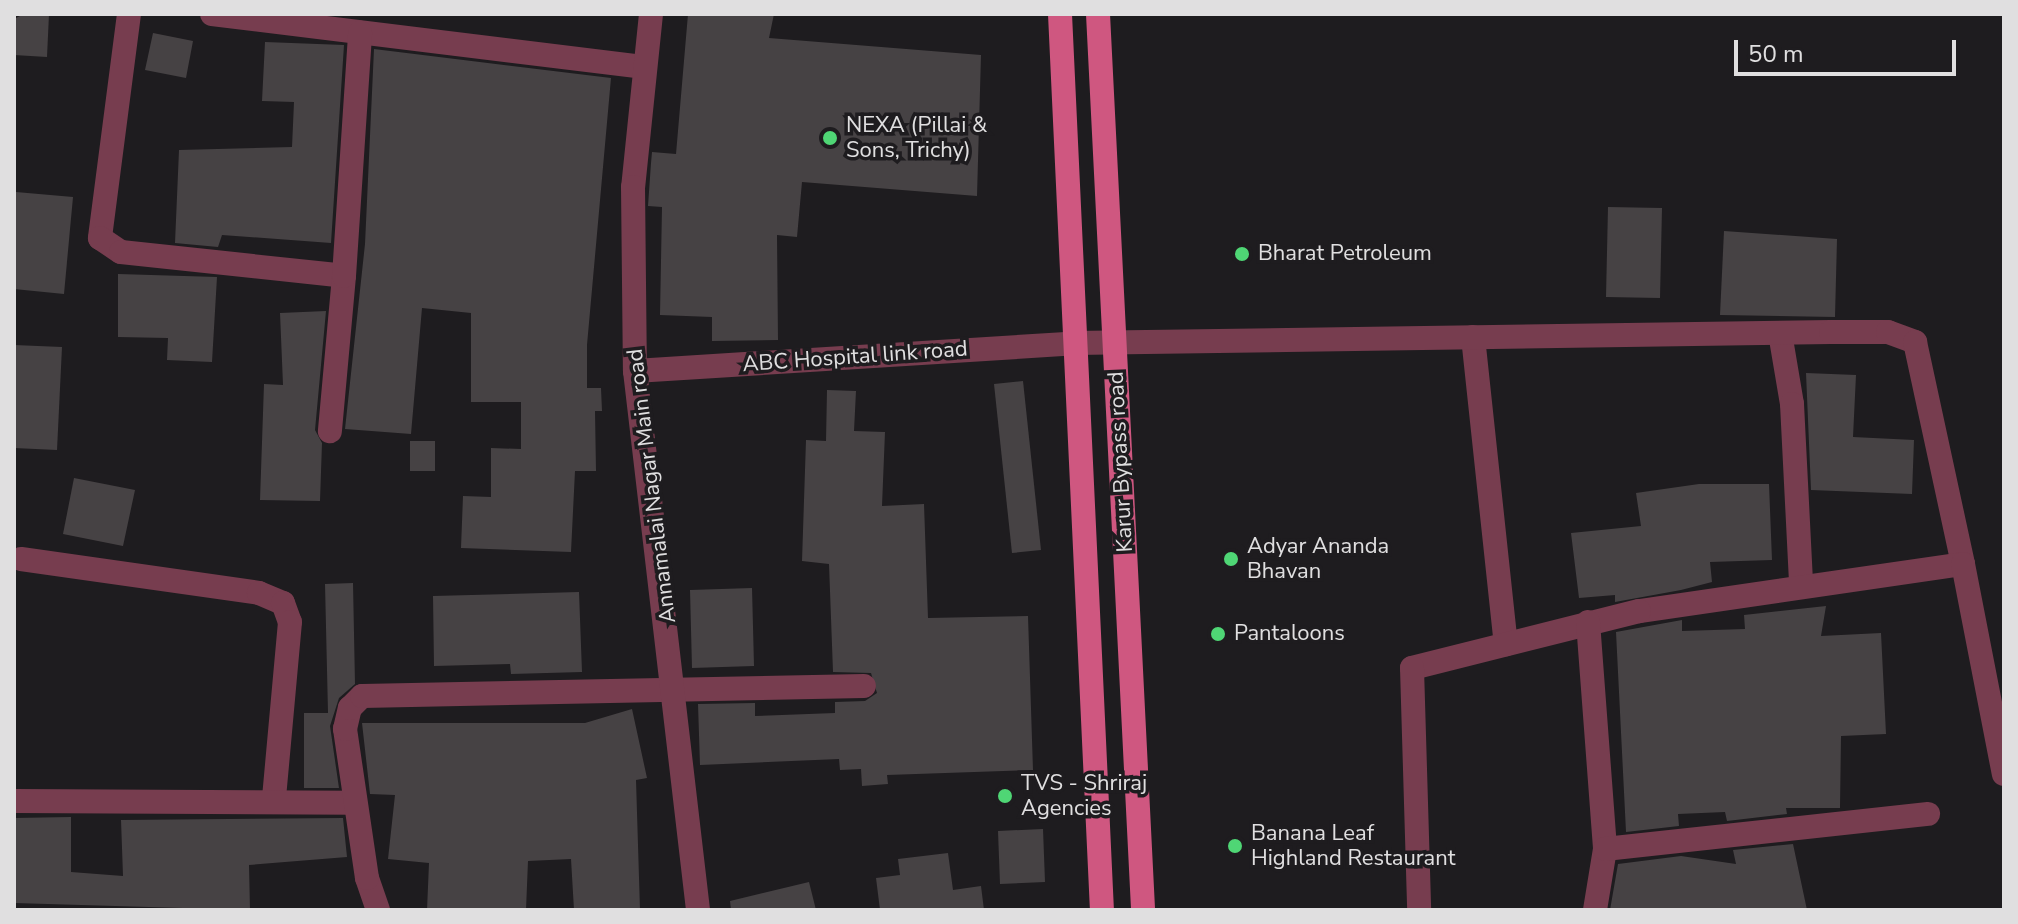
<!DOCTYPE html>
<style>
body{margin:0}
#map{position:relative;width:2018px;height:924px;overflow:hidden;background:#1e1c1f;font-family:"Nunito Sans",sans-serif}
div>[style]{position:absolute}
[style*='--x']{left:calc(var(--x)*1px);top:calc(var(--y)*1px);width:calc(var(--w)*1px);rotate:calc(var(--a)*1deg)}
.building>*{inset:0;background:#464244}
.minor>*{height:24px;margin:-12px;padding:0 12px;transform-origin:12px;border-radius:12px;background:#773d4f}
.tertiary>*{height:24px;margin:-12px;padding:0 12px;transform-origin:12px;border-radius:12px;background:#773d4f}
.primary>*{height:24px;margin:-12px;padding:0 12px;transform-origin:12px;border-radius:12px;background:#cf5780}
.dots>*{width:22px;height:22px;translate:-50% -50%;box-sizing:border-box;border:4px solid #1e1c1f;border-radius:50%}
span{translate:-50% -50%;white-space:nowrap;text-align:center;line-height:1.15;-webkit-text-stroke:7px #1e1c1f;paint-order:stroke}
.poi-label{font-size:22px;color:#e0dfe0}
.left{translate:0 -50%;text-align:left}
.street-label{font-size:22px;color:#e0dfe0}
.frame{position:absolute;inset:0;border:16px solid #e0dfe0;pointer-events:none}
.scale{position:absolute;left:1734px;top:40px;width:222px;height:36px;box-sizing:border-box;border:4px solid #e0dfe0;border-top:0;padding-left:10px;font-size:24px;line-height:28px;white-space:nowrap;color:#e0dfe0;-webkit-text-stroke:6px #1e1c1f;paint-order:stroke}
</style>
<div id="map">
<div class="building">
<div style="clip-path:polygon(24px 14px,49px 14px,47px 57px,14px 55px,14px 19px)"></div>
<div style="clip-path:polygon(688px 14px,774px 14px,769px 38px,981px 55px,977px 196px,802px 182px,797px 237px,777px 235px,778px 340px,712px 341px,712px 317px,660px 315px,662px 207px,648px 206px,651px 163px,652px 152px,676px 154px)"></div>
<div style="clip-path:polygon(153px 33px,193px 41px,186px 78px,145px 70px)"></div>
<div style="clip-path:polygon(265px 42px,344px 45px,331px 243px,222px 235px,218px 247px,175px 243px,179px 150px,292px 147px,294px 102px,262px 101px)"></div>
<div style="clip-path:polygon(374px 49px,611px 78px,587px 345px,587px 388px,601px 388px,602px 411px,595px 411px,596px 471px,575px 471px,571px 552px,461px 548px,463px 496px,491px 497px,491px 448px,521px 449px,521px 402px,471px 402px,471px 313px,422px 308px,411px 434px,345px 429px,365px 244px)"></div>
<div style="clip-path:polygon(16px 192px,73px 197px,64px 294px,14px 289px)"></div>
<div style="clip-path:polygon(1608px 207px,1662px 208px,1660px 298px,1606px 297px)"></div>
<div style="clip-path:polygon(1724px 231px,1837px 239px,1835px 317px,1720px 315px)"></div>
<div style="clip-path:polygon(118px 274px,217px 277px,212px 362px,167px 360px,168px 338px,118px 337px)"></div>
<div style="clip-path:polygon(326px 311px,315px 430px,322px 443px,320px 501px,260px 500px,264px 384px,283px 385px,280px 313px)"></div>
<div style="clip-path:polygon(14px 345px,62px 347px,57px 450px,14px 448px)"></div>
<div style="clip-path:polygon(1806px 373px,1856px 375px,1853px 437px,1914px 440px,1912px 494px,1811px 490px)"></div>
<div style="clip-path:polygon(1023px 381px,1041px 550px,1012px 553px,994px 384px)"></div>
<div style="clip-path:polygon(827px 390px,856px 391px,854px 431px,885px 432px,882px 506px,924px 504px,928px 618px,1028px 616px,1033px 770px,887px 775px,888px 784px,862px 786px,861px 769px,840px 770px,839px 759px,700px 765px,698px 704px,755px 703px,755px 716px,835px 713px,835px 702px,865px 701px,877px 693px,871px 673px,833px 672px,829px 564px,802px 561px,806px 440px,826px 441px)"></div>
<div style="clip-path:polygon(410px 441px,435px 441px,435px 471px,410px 471px)"></div>
<div style="clip-path:polygon(74px 478px,135px 490px,123px 546px,63px 534px)"></div>
<div style="clip-path:polygon(1699px 484px,1769px 484px,1772px 560px,1710px 562px,1712px 582px,1681px 590px,1615px 602px,1615px 595px,1579px 598px,1571px 533px,1641px 526px,1636px 493px)"></div>
<div style="clip-path:polygon(353px 583px,355px 684px,339px 698px,330px 726px,339px 788px,304px 788px,304px 713px,328px 713px,325px 584px)"></div>
<div style="clip-path:polygon(752px 588px,754px 666px,692px 668px,690px 590px)"></div>
<div style="clip-path:polygon(579px 592px,582px 672px,511px 674px,510px 664px,434px 666px,433px 596px)"></div>
<div style="clip-path:polygon(1826px 606px,1821px 636px,1881px 633px,1886px 734px,1841px 736px,1840px 808px,1786px 808px,1787px 814px,1727px 821px,1725px 812px,1678px 814px,1679px 826px,1626px 832px,1616px 632px,1682px 620px,1682px 631px,1745px 629px,1744px 615px)"></div>
<div style="clip-path:polygon(632px 709px,647px 778px,636px 780px,640px 910px,574px 910px,571px 859px,528px 861px,526px 910px,427px 910px,429px 863px,388px 859px,395px 795px,370px 794px,362px 723px,585px 723px)"></div>
<div style="clip-path:polygon(71px 817px,71px 872px,123px 876px,121px 820px,343px 818px,347px 857px,249px 865px,250px 910px,14px 903px,14px 818px)"></div>
<div style="clip-path:polygon(1043px 829px,1045px 882px,1000px 884px,998px 831px)"></div>
<div style="clip-path:polygon(1793px 844px,1807px 910px,1610px 910px,1618px 864px,1681px 856px,1736px 864px,1733px 850px)"></div>
<div style="clip-path:polygon(948px 853px,953px 890px,981px 886px,984px 910px,880px 910px,876px 878px,900px 875px,898px 859px)"></div>
<div style="clip-path:polygon(809px 882px,816px 910px,731px 910px,730px 901px)"></div>
</div>
<div class="minor">
<div style="--x:129;--y:14;--w:226;--a:97.4"></div>
<div style="--x:100;--y:238;--w:25;--a:34"></div>
<div style="--x:121;--y:252;--w:224;--a:6.1"></div>
<div style="--x:344;--y:276;--w:156;--a:95.2"></div>
<div style="--x:212;--y:14;--w:436;--a:7"></div>
<div style="--x:344;--y:276;--w:244;--a:-86.2"></div>
<div style="--x:1780;--y:333;--w:72;--a:80.4"></div>
<div style="--x:1792;--y:404;--w:180;--a:87.1"></div>
<div style="--x:1473;--y:337;--w:309;--a:83.9"></div>
<div style="--x:635;--y:371;--w:440;--a:-3.6"></div>
<div style="--x:1074;--y:343;--w:757;--a:-0.83"></div>
<div style="--x:1831;--y:332;--w:57;--a:0"></div>
<div style="--x:1888;--y:332;--w:29;--a:20"></div>
<div style="--x:1915;--y:342;--w:227;--a:77.8"></div>
<div style="--x:1963;--y:564;--w:327;--a:171.7"></div>
<div style="--x:1639;--y:611;--w:234;--a:165.9"></div>
<div style="--x:1412;--y:668;--w:242;--a:88.3"></div>
<div style="--x:21;--y:559;--w:240;--a:8.1"></div>
<div style="--x:259;--y:593;--w:26;--a:23"></div>
<div style="--x:283;--y:603;--w:20;--a:70"></div>
<div style="--x:290;--y:622;--w:178;--a:95.2"></div>
<div style="--x:1963;--y:564;--w:214;--a:79"></div>
<div style="--x:1588;--y:622;--w:228;--a:85.7"></div>
<div style="--x:1605;--y:849;--w:62;--a:99.3"></div>
<div style="--x:14;--y:801;--w:340;--a:0.3"></div>
<div style="--x:1605;--y:849;--w:325;--a:-6.2"></div>
<div style="--x:378;--y:910;--w:34;--a:-109"></div>
<div style="--x:367;--y:878;--w:151;--a:-98.4"></div>
<div style="--x:345;--y:729;--w:22;--a:-77"></div>
<div style="--x:350;--y:708;--w:17;--a:-45"></div>
<div style="--x:362;--y:696;--w:502;--a:-1.14"></div>
</div>
<div class="tertiary">
<div style="--x:651;--y:14;--w:174;--a:95.9"></div>
<div style="--x:633;--y:187;--w:184;--a:89.4"></div>
<div style="--x:635;--y:371;--w:543;--a:83.33"></div>
</div>
<div class="primary">
<div style="--x:1060;--y:14;--w:897;--a:87.32"></div>
<div style="--x:1098;--y:14;--w:897;--a:87.12"></div>
</div>
<div class="dots">
<div style="left:830px;top:138px;background:#4fd675"></div>
<div style="left:1242px;top:254px;background:#4fd675"></div>
<div style="left:1231px;top:559px;background:#4fd675"></div>
<div style="left:1218px;top:634px;background:#4fd675"></div>
<div style="left:1005px;top:796px;background:#4fd675"></div>
<div style="left:1235px;top:846px;background:#4fd675"></div>
</div>
<div class="poi-label">
<span class="left" style="left:846px;top:138px">NEXA (Pillai &amp;<br>Sons, Trichy)</span>
<span class="left" style="left:1258px;top:254px">Bharat Petroleum</span>
<span class="left" style="left:1247px;top:559px">Adyar Ananda<br>Bhavan</span>
<span class="left" style="left:1234px;top:634px">Pantaloons</span>
<span class="left" style="left:1021px;top:796px">TVS - Shriraj<br>Agencies</span>
<span class="left" style="left:1251px;top:846px">Banana Leaf<br>Highland Restaurant</span>
</div>
<div class="street-label">
<span style="left:855px;top:357px;rotate:-4deg">ABC Hospital link road</span>
<span style="left:1121px;top:462px;rotate:-93deg">Karur Bypass road</span>
<span style="left:652px;top:486px;rotate:-97deg">Annamalai Nagar Main road</span>
</div>
<div class="frame"></div>
<div class="scale">50 m</div>
</div>
